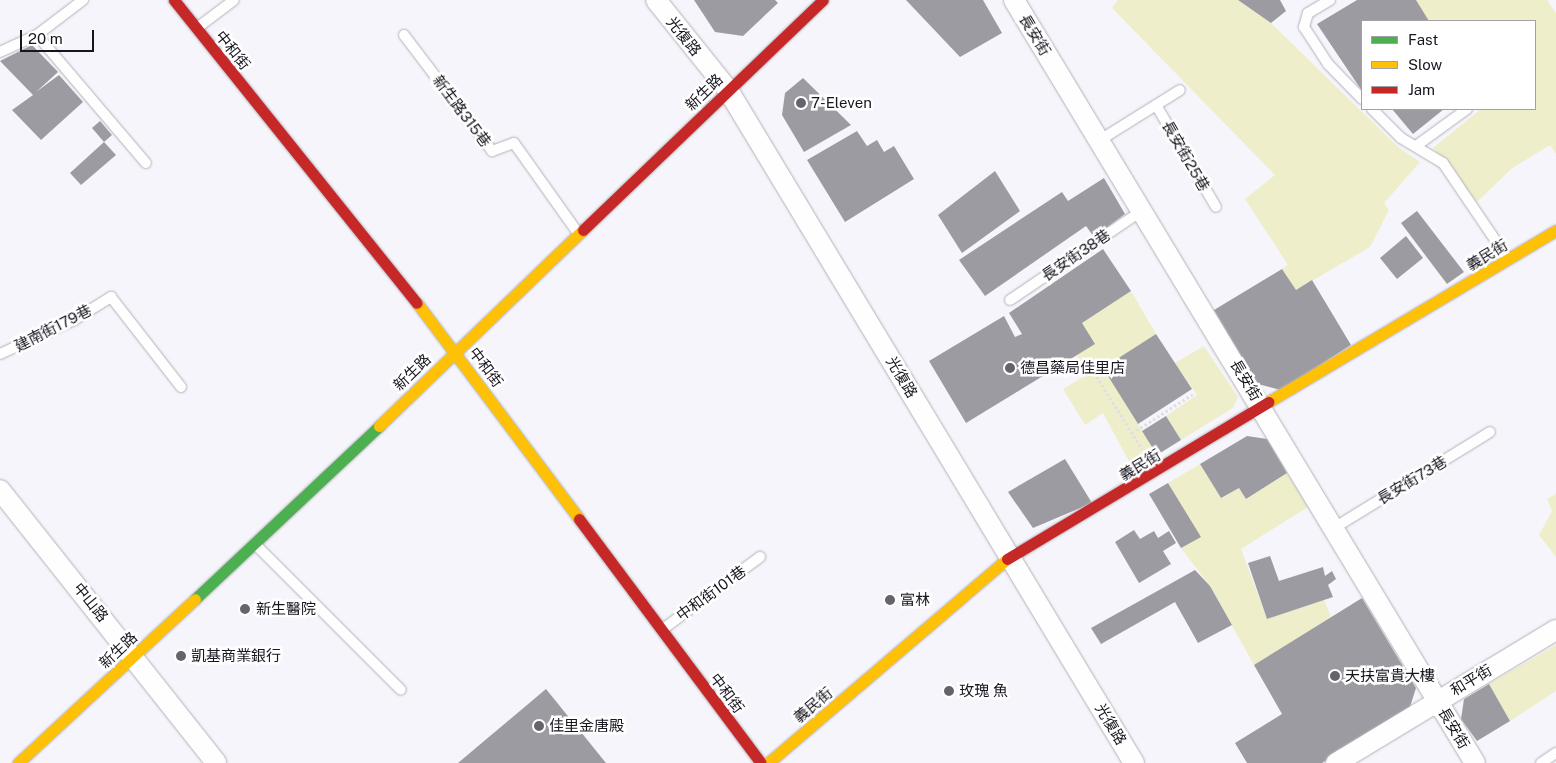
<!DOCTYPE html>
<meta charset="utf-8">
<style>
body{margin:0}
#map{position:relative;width:1556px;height:763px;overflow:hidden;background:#f6f5fb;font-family:"Public Sans","Noto Sans TC",sans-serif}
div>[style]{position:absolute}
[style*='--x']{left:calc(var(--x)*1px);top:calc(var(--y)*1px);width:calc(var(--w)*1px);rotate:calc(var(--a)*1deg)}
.green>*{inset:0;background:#eeeeca}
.building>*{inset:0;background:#9d9ba2}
.path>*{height:3px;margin-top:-1.5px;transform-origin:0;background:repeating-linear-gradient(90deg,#e0dfe2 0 2.5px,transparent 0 5px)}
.roads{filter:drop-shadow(0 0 1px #b3b1b9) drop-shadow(0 0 1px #b3b1b9)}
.lane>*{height:10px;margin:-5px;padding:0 5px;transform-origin:5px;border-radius:5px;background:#fefefe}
.street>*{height:20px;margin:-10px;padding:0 10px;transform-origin:10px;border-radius:10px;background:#fefefe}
.fast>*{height:11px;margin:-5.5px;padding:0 5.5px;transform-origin:5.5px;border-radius:5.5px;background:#4caf50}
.slow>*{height:11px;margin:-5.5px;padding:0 5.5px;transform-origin:5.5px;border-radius:5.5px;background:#ffc107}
.jam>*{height:11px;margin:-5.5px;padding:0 5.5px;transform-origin:5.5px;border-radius:5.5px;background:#c62828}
.dots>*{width:14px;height:14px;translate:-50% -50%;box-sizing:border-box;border:2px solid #fff;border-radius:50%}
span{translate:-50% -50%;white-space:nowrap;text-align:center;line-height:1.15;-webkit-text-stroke:5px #fff;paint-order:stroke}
.street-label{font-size:15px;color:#18151f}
.poi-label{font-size:15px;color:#18151f}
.left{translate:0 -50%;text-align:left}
.legend{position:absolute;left:1361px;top:20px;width:175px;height:90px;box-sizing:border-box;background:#fff;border:1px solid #a3a1a5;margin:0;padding:6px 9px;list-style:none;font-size:15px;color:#18151f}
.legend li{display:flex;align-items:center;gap:10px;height:25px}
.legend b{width:25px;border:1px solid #a3a1a5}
.scale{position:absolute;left:20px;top:30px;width:74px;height:22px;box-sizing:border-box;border:2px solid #18151f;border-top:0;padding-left:6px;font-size:15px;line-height:18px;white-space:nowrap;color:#18151f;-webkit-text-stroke:4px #fff;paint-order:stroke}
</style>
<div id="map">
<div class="green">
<div style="clip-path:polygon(1118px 0,1238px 0,1271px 23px,1398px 147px,1420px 162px,1384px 203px,1389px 210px,1370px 247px,1296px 290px,1282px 269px,1288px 265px,1245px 199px,1275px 175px,1112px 8px)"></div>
<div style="clip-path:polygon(1416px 0,1547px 0,1556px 13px,1556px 154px,1550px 145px,1511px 169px,1477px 202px,1433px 148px,1481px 109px,1535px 109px,1535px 21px,1429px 21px)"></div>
<div style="clip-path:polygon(1131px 291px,1156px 334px,1104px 369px,1154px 450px,1130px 463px,1103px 413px,1085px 425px,1063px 389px,1086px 375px,1077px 355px,1095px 344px,1082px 323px)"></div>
<div style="clip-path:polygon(1204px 346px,1238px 397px,1233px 408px,1181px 440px,1166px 416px,1197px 395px,1175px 363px)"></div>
<div style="clip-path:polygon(1200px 464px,1221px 498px,1239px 488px,1246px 499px,1287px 473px,1308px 507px,1241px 549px,1267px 619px,1324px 600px,1331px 617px,1254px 665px,1210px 586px,1181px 548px,1200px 536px,1168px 483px)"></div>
<div style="clip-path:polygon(1556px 494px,1556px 557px,1539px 535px,1552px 511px,1547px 499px)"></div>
<div style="clip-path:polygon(1556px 645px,1556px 691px,1510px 721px,1489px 684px)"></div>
</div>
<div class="building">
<div style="clip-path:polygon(694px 0,775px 0,778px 3px,743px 36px,715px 32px)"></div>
<div style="clip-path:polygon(906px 0,983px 0,1002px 33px,960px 57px)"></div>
<div style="clip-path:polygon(1238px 0,1280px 0,1286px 11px,1271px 23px)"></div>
<div style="clip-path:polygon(1357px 0,1416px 0,1429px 21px,1362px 21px,1362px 91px,1317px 24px)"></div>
<div style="clip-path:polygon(32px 45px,58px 72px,36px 92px,59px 75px,83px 102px,41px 140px,12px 110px,33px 95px,0 61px)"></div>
<div style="clip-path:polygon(803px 78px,851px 125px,804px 152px,782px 115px,785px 93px)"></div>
<div style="clip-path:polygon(1392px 109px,1444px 109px,1413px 134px)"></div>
<div style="clip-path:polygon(100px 121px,112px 135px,104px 142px,92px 128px)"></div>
<div style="clip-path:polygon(857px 131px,867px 146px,877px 140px,884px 152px,894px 146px,914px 179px,845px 222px,807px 160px)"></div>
<div style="clip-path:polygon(104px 142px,116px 155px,81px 185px,70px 173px)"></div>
<div style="clip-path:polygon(995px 171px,1020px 211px,962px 253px,938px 215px)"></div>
<div style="clip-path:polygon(1104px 178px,1125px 214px,1094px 237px,1086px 226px,985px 296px,959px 260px,1062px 192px,1068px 201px)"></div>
<div style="clip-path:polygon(1417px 211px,1464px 272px,1447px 284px,1401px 223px)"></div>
<div style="clip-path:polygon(1406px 236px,1423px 258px,1397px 279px,1380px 258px)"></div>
<div style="clip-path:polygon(1103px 249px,1131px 291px,1082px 323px,1095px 344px,966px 423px,929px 361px,1004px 316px,1015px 337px,1022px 334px,1009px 313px)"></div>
<div style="clip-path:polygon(1282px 269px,1296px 290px,1312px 280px,1351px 345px,1281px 390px,1258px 384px,1214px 310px)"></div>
<div style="clip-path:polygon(1156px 334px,1192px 389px,1138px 424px,1103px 368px)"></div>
<div style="clip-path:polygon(1166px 416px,1181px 440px,1157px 455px,1142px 431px)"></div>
<div style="clip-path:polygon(1247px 436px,1267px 439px,1287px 473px,1246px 499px,1239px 488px,1221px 498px,1200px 464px)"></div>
<div style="clip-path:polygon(1065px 459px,1092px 503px,1033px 528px,1008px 492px)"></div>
<div style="clip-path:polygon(1168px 483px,1201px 537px,1181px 548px,1149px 494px)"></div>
<div style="clip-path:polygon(1134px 530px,1140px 539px,1154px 531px,1158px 538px,1169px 531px,1176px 543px,1163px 551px,1171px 564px,1139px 583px,1115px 542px)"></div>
<div style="clip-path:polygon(1270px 556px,1279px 581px,1323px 567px,1325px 576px,1332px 571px,1336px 579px,1328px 585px,1333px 597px,1267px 619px,1248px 563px)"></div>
<div style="clip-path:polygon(1195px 570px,1210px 586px,1232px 625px,1198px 643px,1175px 602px,1101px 644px,1091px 628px)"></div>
<div style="clip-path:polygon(1362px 598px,1416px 688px,1409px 710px,1322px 763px,1247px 763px,1235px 743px,1282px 714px,1254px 665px)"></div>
<div style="clip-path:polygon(1489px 684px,1510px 721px,1477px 741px,1461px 719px,1464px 699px)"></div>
<div style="clip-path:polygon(546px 689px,606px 763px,458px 763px)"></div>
</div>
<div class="path">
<div style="--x:1094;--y:372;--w:91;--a:58.1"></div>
<div style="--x:1132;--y:433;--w:72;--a:-32.6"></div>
</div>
<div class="roads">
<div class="lane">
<div style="--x:1330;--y:0;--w:26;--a:149"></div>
<div style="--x:1308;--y:13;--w:15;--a:106"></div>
<div style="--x:1304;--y:27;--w:44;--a:57"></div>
<div style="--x:1328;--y:64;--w:49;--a:45.8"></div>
<div style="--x:197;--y:28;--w:46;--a:-37.1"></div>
<div style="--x:37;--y:35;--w:168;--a:49.6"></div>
<div style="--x:404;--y:35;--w:146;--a:52.8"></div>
<div style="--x:492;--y:151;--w:23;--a:-20"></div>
<div style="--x:514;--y:143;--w:110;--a:54.6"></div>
<div style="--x:0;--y:52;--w:41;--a:-24.7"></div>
<div style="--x:37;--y:35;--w:58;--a:-37.3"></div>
<div style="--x:1156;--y:105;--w:118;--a:59.5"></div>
<div style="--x:1372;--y:109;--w:41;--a:45"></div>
<div style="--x:1401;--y:138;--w:49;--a:30.8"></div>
<div style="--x:1443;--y:163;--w:116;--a:55.9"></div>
<div style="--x:1100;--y:140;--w:94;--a:-32"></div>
<div style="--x:1416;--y:146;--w:63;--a:-36"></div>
<div style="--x:1010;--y:300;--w:161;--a:-34.1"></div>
<div style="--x:0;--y:354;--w:81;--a:-24.7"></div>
<div style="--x:74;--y:320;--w:44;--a:-31.9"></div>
<div style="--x:111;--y:297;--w:114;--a:52.1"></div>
<div style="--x:1334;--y:528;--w:183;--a:-31.6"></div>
<div style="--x:255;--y:544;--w:206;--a:45"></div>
<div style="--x:663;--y:629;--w:121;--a:-36.6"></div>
<div style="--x:1541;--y:763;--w:18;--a:-34"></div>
</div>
<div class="street">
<div style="--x:656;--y:0;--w:115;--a:51.3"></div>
<div style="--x:728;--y:90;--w:786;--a:58.9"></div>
<div style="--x:1014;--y:0;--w:891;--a:58.86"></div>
<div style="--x:0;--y:490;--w:348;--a:51.6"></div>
<div style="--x:1336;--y:763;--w:257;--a:-31.2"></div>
</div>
<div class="fast">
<div style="--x:195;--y:599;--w:253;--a:-43.2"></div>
</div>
<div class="slow">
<div style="--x:417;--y:303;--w:270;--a:53.1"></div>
<div style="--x:1268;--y:402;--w:335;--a:-30.8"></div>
<div style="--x:379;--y:426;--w:283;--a:-43.9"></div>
<div style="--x:18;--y:763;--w:241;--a:-42.8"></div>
<div style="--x:768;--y:763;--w:314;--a:-40.5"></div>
</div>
<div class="jam">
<div style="--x:174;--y:0;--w:388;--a:51.3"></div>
<div style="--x:583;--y:230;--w:332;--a:-43.8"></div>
<div style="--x:579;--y:519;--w:304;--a:53.3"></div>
<div style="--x:1007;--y:559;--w:305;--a:-31"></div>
</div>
</div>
<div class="dots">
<div style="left:801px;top:103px;background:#66636c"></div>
<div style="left:1010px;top:368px;background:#66636c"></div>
<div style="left:890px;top:600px;background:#66636c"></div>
<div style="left:245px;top:609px;background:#66636c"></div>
<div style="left:181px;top:656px;background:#66636c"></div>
<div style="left:1335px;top:676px;background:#66636c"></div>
<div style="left:949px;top:691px;background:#66636c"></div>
<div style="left:539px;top:726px;background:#66636c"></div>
</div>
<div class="street-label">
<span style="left:1035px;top:35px;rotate:59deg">長安街</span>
<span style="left:684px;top:36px;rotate:51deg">光復路</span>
<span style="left:233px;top:50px;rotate:51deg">中和街</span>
<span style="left:704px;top:92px;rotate:-44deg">新生路</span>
<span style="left:462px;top:111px;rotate:53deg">新生路315巷</span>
<span style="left:1186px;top:156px;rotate:60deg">長安街25巷</span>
<span style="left:1076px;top:255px;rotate:-34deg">長安街38巷</span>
<span style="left:1487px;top:255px;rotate:-31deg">義民街</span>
<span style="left:53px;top:328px;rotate:-27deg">建南街179巷</span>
<span style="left:486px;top:367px;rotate:53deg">中和街</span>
<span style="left:412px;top:372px;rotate:-44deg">新生路</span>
<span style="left:902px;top:377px;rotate:59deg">光復路</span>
<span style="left:1246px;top:380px;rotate:59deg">長安街</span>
<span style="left:1140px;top:465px;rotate:-31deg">義民街</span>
<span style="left:1412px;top:480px;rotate:-31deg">長安街73巷</span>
<span style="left:711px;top:593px;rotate:-36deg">中和街101巷</span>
<span style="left:91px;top:602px;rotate:51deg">中山路</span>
<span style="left:118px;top:650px;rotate:-43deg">新生路</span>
<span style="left:1471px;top:680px;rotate:-31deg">和平街</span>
<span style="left:727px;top:693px;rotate:53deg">中和街</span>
<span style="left:813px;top:705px;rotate:-40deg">義民街</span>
<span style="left:1111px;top:724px;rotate:59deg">光復路</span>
<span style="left:1454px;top:728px;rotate:59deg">長安街</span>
</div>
<div class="poi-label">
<span class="left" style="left:811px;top:103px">7-Eleven</span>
<span class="left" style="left:1020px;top:368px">德昌藥局佳里店</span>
<span class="left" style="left:900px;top:600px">富林</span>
<span class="left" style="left:256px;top:609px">新生醫院</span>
<span class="left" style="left:191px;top:656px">凱基商業銀行</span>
<span class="left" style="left:1345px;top:676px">天扶富貴大樓</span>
<span class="left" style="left:959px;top:691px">玫瑰 魚</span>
<span class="left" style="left:549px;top:726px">佳里金唐殿</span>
</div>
<ul class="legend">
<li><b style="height:6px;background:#4caf50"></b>Fast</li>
<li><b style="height:6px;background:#ffc107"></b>Slow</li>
<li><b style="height:6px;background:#c62828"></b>Jam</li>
</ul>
<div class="scale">20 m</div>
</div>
